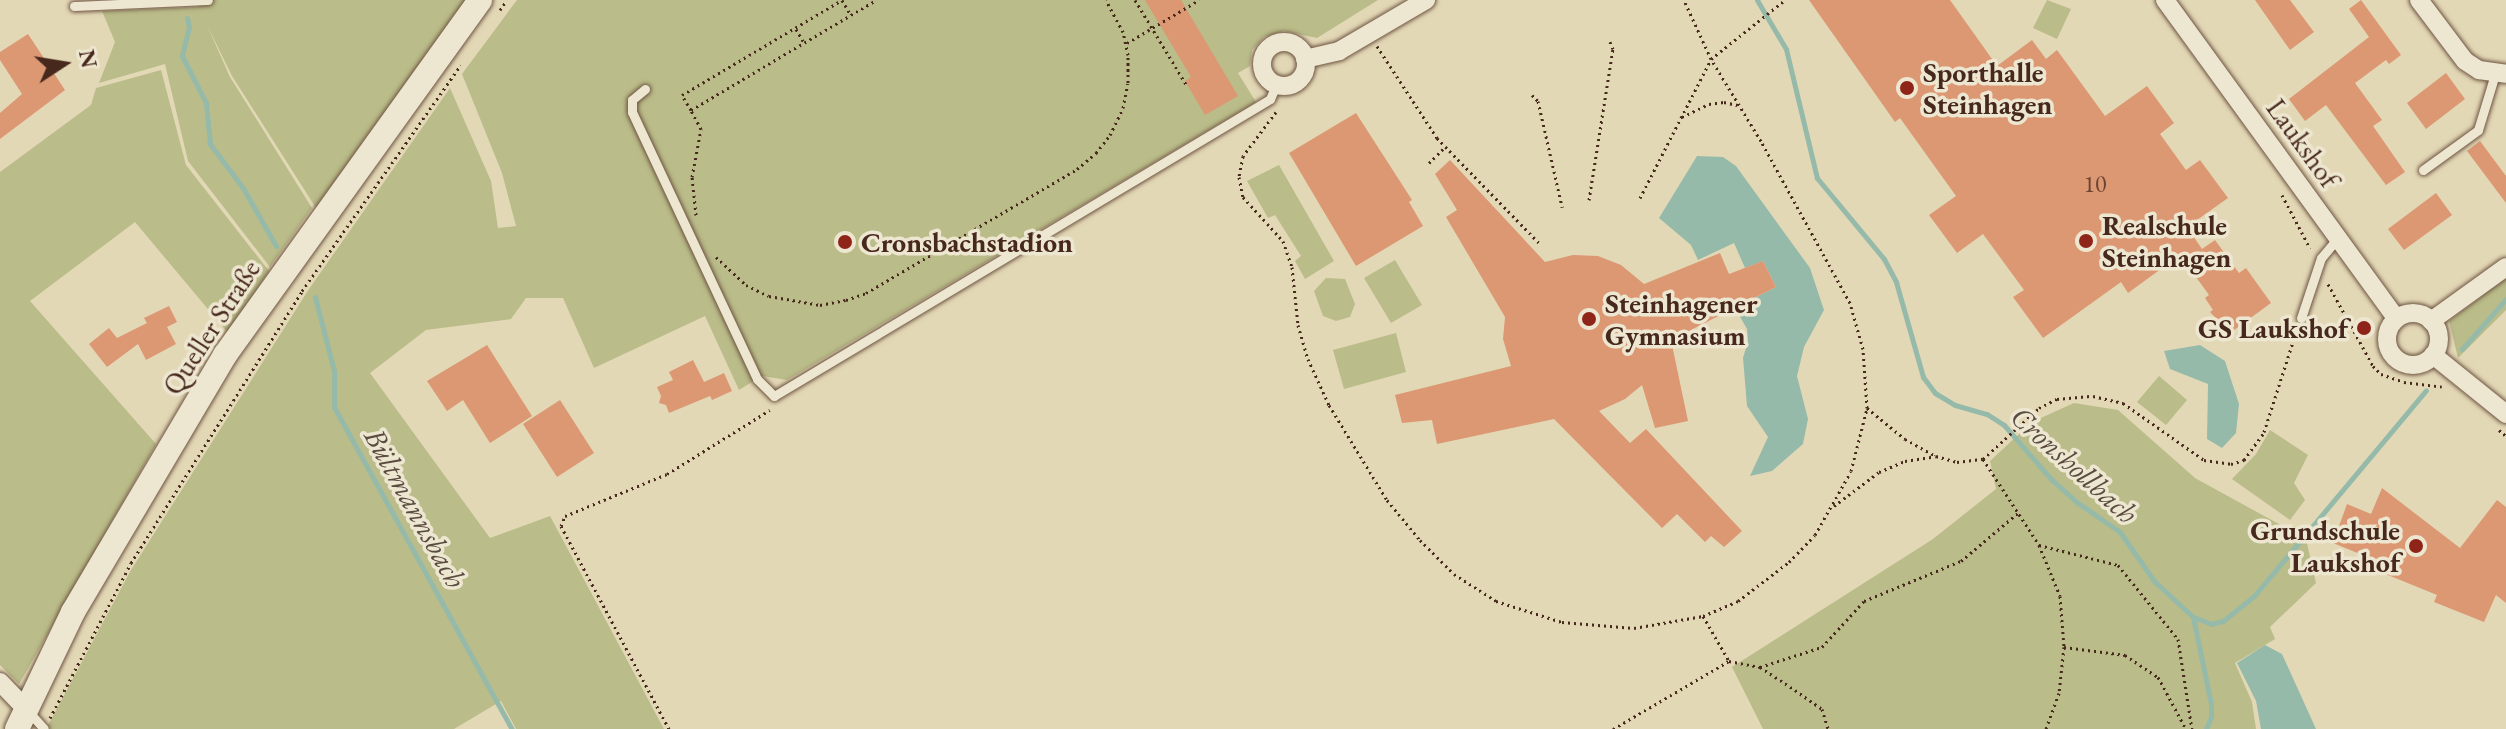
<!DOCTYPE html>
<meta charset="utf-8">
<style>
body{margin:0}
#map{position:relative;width:2506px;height:729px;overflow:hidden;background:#e3d8b6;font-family:"EB Garamond",serif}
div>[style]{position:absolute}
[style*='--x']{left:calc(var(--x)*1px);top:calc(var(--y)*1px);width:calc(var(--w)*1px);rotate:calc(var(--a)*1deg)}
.green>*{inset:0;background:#babc89}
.water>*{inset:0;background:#96baaa}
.stream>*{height:5px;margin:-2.5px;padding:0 2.5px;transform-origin:2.5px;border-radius:2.5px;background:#96baaa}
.building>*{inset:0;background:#dc9773}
.path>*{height:3px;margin-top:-1.5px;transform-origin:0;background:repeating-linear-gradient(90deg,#47281c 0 2px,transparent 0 6px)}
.roads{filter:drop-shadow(0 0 2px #6e5442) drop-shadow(0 0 2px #6e5442)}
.service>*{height:9px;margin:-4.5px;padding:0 4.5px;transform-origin:4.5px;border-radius:4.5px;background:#ede6d0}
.minor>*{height:18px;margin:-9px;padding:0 9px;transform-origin:9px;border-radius:9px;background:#ede6d0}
.minor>.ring{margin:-9px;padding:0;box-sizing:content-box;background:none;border:18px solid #ede6d0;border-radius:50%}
.secondary>*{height:24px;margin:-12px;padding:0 12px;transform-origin:12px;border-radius:12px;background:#ede6d0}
.dots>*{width:22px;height:22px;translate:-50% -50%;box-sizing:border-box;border:4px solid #ede6d0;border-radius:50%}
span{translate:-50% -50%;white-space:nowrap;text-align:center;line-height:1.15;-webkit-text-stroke:7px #ede6d0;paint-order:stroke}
.number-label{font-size:24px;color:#6c4432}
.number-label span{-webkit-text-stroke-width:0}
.poi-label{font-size:28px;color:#47281c;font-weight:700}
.left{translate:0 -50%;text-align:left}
.right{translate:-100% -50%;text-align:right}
.street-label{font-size:28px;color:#47281c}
.water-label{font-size:30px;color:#5b4c40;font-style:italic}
.north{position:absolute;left:24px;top:24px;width:80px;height:80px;-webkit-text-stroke:6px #ede6d0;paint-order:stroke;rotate:78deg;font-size:22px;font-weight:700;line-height:32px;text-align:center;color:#47281c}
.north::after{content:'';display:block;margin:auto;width:28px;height:36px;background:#47281c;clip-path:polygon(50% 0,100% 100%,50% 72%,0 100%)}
</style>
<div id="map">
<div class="green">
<div style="clip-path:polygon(196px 0,466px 0,316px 208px,232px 76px,207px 25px,230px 77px,312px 208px,270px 267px,188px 161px,165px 64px,99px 83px,115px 42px,102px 11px,199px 7px)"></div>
<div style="clip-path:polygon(517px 0,1378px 0,1317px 38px,1284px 31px,1264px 37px,1252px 50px,1250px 66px,1238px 73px,1256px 102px,787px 380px,762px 376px,739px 390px,705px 316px,594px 368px,563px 298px,526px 298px,511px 319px,426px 330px,370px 373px,490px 538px,550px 516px,664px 729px,516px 729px,501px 701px,454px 729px,46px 729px,131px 570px,309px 289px,450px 88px,491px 181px,498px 228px,516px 226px,502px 173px,462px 74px)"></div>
<div style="clip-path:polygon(2047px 0,2071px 9px,2057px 39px,2033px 28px)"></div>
<div style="clip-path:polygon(161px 70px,186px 165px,269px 271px,228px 333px,135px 222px,30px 301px,156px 444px,19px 684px,0 665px,0 172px,91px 105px,96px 88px)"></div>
<div style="clip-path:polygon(1279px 165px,1334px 261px,1305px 279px,1295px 261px,1301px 256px,1275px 215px,1268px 218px,1247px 181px)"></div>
<div style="clip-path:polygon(1395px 260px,1422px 305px,1391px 323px,1364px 278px)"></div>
<div style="clip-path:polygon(1326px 278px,1345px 279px,1355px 304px,1350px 317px,1336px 321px,1323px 316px,1314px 291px)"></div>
<div style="clip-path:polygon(2506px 278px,2506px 310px,2458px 358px,2449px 321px)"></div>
<div style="clip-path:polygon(1396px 333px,1406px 372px,1344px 389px,1333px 350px)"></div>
<div style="clip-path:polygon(2159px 376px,2187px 400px,2166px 425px,2137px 402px)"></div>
<div style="clip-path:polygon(2074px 403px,2118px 410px,2195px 478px,2306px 539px,2316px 583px,2270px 627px,2275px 639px,2235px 663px,2252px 702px,2256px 729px,1763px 729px,1732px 667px,1933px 539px,1996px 489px,1990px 461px,2032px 422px)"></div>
<div style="clip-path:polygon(2270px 430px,2308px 455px,2294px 483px,2305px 500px,2290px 520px,2232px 479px,2256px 454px)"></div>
</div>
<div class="water">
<div style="clip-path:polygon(1697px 156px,1723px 157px,1736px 166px,1810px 268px,1824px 310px,1804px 347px,1797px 376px,1808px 419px,1803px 444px,1772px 471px,1750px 476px,1768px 437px,1747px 406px,1743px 358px,1748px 341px,1747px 329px,1735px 308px,1776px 287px,1763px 261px,1745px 268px,1734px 243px,1698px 260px,1691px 245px,1659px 218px)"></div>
<div style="clip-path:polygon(2200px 345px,2225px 361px,2239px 404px,2236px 433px,2222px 448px,2207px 439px,2208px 384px,2170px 369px,2164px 351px)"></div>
<div style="clip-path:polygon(2265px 645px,2282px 654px,2316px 729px,2261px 729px,2256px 701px,2237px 663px)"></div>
</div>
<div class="stream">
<div style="--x:1757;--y:0;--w:57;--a:59.4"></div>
<div style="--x:1786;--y:49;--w:133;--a:76.5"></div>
<div style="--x:1817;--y:178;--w:105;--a:50.4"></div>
<div style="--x:1884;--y:259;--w:26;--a:62"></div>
<div style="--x:1896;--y:282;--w:99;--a:74.1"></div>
<div style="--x:1923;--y:377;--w:20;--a:53"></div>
<div style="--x:1935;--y:393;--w:23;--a:31"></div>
<div style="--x:1955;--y:405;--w:33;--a:16"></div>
<div style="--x:1987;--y:414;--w:20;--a:33"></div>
<div style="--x:2004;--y:425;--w:72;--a:49"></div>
<div style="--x:2051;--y:479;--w:36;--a:42"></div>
<div style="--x:2078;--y:503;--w:51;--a:34.6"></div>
<div style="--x:2120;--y:532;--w:60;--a:55.2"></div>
<div style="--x:2154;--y:581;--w:53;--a:42.7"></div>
<div style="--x:2193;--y:617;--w:89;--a:78.3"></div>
<div style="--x:2211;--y:704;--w:13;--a:90"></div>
<div style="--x:2211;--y:717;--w:13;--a:113"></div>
<div style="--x:187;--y:18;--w:9;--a:77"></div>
<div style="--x:189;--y:27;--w:30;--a:104"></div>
<div style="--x:182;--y:56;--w:53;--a:62.9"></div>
<div style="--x:206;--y:103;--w:41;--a:84.4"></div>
<div style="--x:210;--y:144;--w:55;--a:53.1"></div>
<div style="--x:243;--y:188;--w:67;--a:60.4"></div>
<div style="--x:315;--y:297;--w:76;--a:75.6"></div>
<div style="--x:334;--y:371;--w:36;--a:90"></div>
<div style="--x:334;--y:407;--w:368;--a:61.1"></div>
<div style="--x:2462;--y:349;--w:67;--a:-48.7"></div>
<div style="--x:2194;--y:617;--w:18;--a:22"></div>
<div style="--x:2211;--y:624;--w:12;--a:-14"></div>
<div style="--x:2223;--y:621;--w:40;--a:-39"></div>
<div style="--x:2254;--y:596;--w:268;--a:-50.1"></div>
</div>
<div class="building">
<div style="clip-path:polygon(1145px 0,1181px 0,1238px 96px,1205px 115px,1185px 81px,1191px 77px)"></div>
<div style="clip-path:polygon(1809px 0,1950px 0,1997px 66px,2032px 40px,2046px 59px,2057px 50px,2105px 116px,2147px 86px,2174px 123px,2160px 134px,2186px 170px,2200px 160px,2228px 198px,2187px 227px,2202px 249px,2215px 240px,2239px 273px,2246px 268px,2271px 303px,2230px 333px,2210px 312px,2213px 310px,2205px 298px,2209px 295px,2180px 255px,2128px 293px,2121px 282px,2043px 338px,2013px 297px,2024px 290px,1983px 234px,1957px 253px,1929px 215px,1956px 196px,1900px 118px,1895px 122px)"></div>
<div style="clip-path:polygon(2255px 0,2290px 0,2314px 32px,2290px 50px)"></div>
<div style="clip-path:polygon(2361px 0,2401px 55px,2389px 64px,2386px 60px,2355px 83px,2382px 120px,2373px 126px,2405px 172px,2386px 185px,2326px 105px,2305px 121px,2289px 99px,2369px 37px,2349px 9px)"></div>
<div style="clip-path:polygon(28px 34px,65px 90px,0 139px,0 113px,22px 94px,0 60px,0 52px)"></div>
<div style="clip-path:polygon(2446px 73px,2465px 99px,2426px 129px,2407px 103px)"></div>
<div style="clip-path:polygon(1356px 113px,1412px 200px,1409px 202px,1423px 226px,1356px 266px,1289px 153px)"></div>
<div style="clip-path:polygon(2480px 141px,2506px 176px,2506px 203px,2467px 151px)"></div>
<div style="clip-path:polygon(1450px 160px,1545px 262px,1573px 255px,1598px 256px,1621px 265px,1644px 284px,1720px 253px,1729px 274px,1763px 261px,1776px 287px,1671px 340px,1688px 421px,1655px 428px,1642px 385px,1625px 399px,1599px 411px,1630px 443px,1646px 429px,1742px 531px,1724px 547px,1711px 536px,1705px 542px,1677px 514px,1662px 528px,1554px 419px,1437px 444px,1432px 420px,1402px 423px,1395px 395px,1511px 366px,1503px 339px,1505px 317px,1446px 217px,1457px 210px,1435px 174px)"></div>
<div style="clip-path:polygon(2436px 193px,2452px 215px,2404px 250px,2388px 229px)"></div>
<div style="clip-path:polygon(169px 306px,177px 322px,167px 327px,176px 344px,146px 360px,138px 344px,107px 367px,89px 344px,109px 328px,117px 338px,147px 323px,144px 318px)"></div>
<div style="clip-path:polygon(487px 345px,532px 416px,490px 443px,463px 400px,447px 411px,427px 381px)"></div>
<div style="clip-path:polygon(693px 360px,704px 382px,724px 373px,732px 391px,712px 400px,710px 396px,669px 413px,666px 405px,659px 403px,661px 396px,657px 387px,673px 380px,669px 372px)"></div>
<div style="clip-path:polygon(560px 400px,594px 453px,557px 477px,523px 424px)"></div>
<div style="clip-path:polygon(2382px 488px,2460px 548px,2497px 500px,2506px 507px,2506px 603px,2496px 595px,2484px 622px,2434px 602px,2437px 595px,2383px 573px,2387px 565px,2333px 543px,2347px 504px,2371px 514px)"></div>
</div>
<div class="path">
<div style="--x:1135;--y:0;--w:100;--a:58.8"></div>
<div style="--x:500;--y:10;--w:12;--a:-55"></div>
<div style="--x:796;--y:29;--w:16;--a:60"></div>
<div style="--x:1127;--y:43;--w:84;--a:-30.8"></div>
<div style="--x:1377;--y:46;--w:110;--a:56.9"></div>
<div style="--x:1437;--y:138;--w:148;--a:45.8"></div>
<div style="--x:1532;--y:95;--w:8;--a:45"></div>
<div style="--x:1538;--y:101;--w:109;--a:77.2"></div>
<div style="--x:691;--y:110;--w:17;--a:-121"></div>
<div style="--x:682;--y:95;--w:186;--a:-30.7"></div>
<div style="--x:842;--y:0;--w:16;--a:60"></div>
<div style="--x:1276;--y:112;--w:55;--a:126.9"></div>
<div style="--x:1243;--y:156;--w:21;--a:101"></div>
<div style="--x:1239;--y:177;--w:20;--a:79"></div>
<div style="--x:1243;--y:197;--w:59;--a:47.7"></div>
<div style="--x:1283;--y:241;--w:28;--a:71"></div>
<div style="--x:1292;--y:267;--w:58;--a:84.1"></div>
<div style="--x:1298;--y:325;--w:35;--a:74"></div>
<div style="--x:1308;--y:359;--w:51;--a:65.5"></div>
<div style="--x:1329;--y:405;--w:111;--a:58.6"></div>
<div style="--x:1387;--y:500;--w:52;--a:50.5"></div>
<div style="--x:1420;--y:540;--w:48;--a:45"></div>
<div style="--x:1454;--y:574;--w:50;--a:32.7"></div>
<div style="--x:1496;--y:601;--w:69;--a:17.7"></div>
<div style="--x:1562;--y:622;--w:72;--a:4.8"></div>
<div style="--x:1634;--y:628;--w:70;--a:-9.9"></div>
<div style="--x:1703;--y:616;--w:38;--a:-23"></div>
<div style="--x:1738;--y:601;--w:64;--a:-37.4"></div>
<div style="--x:1789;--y:562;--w:37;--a:-46"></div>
<div style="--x:1815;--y:535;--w:73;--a:-60.6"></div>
<div style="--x:1851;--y:471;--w:65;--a:-75.7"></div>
<div style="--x:1867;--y:408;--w:59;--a:-93.9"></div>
<div style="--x:1863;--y:349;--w:48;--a:-105.8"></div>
<div style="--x:1850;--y:303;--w:185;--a:-118.8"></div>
<div style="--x:1761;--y:141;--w:96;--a:-121.4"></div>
<div style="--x:1711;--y:59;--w:65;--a:-114.6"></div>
<div style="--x:1682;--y:117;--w:30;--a:-26"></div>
<div style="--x:1709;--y:104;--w:15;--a:-8"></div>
<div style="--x:1724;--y:102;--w:14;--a:12"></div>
<div style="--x:1429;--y:163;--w:24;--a:-45"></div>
<div style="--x:2282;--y:195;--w:60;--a:62.2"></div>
<div style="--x:1640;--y:198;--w:156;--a:-62.9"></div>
<div style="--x:1711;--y:59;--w:95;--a:-38.6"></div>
<div style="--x:1589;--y:200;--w:153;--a:-81"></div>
<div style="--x:1613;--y:49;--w:8;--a:-113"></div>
<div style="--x:696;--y:215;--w:38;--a:-96"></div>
<div style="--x:692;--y:177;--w:49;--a:-79.4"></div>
<div style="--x:701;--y:129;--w:21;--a:-118"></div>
<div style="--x:691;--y:110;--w:215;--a:-30.7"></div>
<div style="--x:716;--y:257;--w:41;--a:43"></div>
<div style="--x:746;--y:285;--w:25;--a:26"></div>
<div style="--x:769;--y:296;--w:52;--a:10"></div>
<div style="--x:820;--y:305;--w:26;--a:-11"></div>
<div style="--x:846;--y:300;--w:21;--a:-19"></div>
<div style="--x:866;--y:293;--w:245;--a:-30.4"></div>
<div style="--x:1077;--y:169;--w:25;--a:-40"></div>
<div style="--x:1096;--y:153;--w:23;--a:-52"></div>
<div style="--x:1110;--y:135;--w:30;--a:-64"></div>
<div style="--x:1123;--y:108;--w:25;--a:-79"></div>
<div style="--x:1128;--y:83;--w:28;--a:-90"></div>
<div style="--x:1128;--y:55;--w:24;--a:-102"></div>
<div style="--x:1123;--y:32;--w:36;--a:-118"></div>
<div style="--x:2328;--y:284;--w:94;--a:61.2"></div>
<div style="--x:2373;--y:366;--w:11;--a:45"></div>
<div style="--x:2381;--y:374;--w:24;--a:19"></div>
<div style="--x:2404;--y:382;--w:38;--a:7"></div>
<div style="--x:1867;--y:408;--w:49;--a:39.2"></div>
<div style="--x:1905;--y:439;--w:35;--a:29"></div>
<div style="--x:1936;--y:456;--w:22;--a:16"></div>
<div style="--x:1957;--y:462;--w:26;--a:-7"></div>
<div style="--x:1983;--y:459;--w:76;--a:-42.3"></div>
<div style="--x:2039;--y:408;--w:20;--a:-27"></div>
<div style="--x:2057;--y:399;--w:36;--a:-5"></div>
<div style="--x:2093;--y:396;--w:31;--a:13"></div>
<div style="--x:2123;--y:403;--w:99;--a:35.1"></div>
<div style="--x:2204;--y:460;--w:27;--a:8"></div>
<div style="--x:2231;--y:464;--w:14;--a:-17"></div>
<div style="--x:2244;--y:460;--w:34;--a:-54"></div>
<div style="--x:2264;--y:432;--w:108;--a:-72.2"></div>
<div style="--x:2499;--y:430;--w:9;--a:41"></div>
<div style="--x:1983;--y:459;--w:103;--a:56.9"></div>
<div style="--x:2039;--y:545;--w:55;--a:67.6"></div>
<div style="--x:2060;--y:596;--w:51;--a:85.5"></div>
<div style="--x:2064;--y:647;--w:46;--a:96.2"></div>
<div style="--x:2059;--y:693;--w:38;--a:110"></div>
<div style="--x:1834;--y:506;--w:56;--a:-37.1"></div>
<div style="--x:1879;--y:472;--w:28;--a:-23"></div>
<div style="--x:1905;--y:461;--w:31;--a:-9"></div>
<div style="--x:2039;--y:545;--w:81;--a:14.2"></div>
<div style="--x:2118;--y:565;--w:95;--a:51"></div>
<div style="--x:2178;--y:639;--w:91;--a:81.2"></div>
<div style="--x:1703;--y:616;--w:52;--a:60"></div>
<div style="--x:1729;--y:661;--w:32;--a:11"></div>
<div style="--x:1760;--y:667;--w:42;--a:33.3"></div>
<div style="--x:1795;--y:690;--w:33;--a:35"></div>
<div style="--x:1822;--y:709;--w:21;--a:73"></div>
<div style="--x:2064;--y:647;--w:62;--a:7.5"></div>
<div style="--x:2125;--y:655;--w:40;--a:34"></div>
<div style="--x:2158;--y:677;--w:59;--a:61.7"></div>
<div style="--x:1760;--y:667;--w:65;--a:-17.9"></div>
<div style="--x:1822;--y:647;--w:62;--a:-47.6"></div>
<div style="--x:1864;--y:601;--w:105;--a:-22.4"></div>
<div style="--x:1961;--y:561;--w:75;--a:-40.1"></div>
<div style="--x:50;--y:718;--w:175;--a:-62.4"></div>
<div style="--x:131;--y:563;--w:321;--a:-57.8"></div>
<div style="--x:302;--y:291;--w:276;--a:-54.9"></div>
<div style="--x:669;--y:729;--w:230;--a:-118"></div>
<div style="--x:561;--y:526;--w:11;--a:-68"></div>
<div style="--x:565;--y:516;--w:110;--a:-22.4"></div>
<div style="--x:667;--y:474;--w:121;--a:-31.9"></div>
<div style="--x:1613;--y:729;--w:134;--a:-30.4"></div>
</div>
<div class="roads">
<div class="service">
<div style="--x:74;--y:6;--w:134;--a:-2.6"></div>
<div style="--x:645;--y:89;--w:17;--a:140"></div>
<div style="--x:632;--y:100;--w:12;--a:90"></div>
<div style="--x:632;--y:112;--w:295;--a:64.9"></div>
<div style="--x:757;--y:379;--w:24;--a:45"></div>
<div style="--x:774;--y:396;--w:578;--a:-30.91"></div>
<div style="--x:1270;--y:99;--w:15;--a:-67"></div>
<div style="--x:2423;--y:170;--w:68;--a:-36"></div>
<div style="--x:2478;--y:130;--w:59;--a:-73.1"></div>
<div style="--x:2301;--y:318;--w:63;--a:-71.6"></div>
<div style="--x:2321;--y:258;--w:25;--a:-50"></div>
<div style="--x:27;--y:710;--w:25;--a:48"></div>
</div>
<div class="minor">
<div style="--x:2165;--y:0;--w:393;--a:54"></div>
<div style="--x:2419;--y:0;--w:76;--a:53"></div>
<div style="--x:2465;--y:61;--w:17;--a:33"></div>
<div style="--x:2479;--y:70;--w:27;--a:8"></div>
<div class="ring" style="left:1262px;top:42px;width:26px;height:26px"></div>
<div style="--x:1305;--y:59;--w:35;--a:-13"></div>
<div style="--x:1339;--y:51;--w:101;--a:-30.4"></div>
<div class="ring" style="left:2387px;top:313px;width:34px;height:34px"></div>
<div style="--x:2431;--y:321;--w:92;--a:-35.8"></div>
<div style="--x:2433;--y:355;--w:94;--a:38.9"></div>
<div style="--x:0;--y:682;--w:36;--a:46"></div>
</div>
<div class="secondary">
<div style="--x:17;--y:729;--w:130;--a:-64.4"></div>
<div style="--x:73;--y:612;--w:299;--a:-59.4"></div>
<div style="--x:225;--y:355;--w:437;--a:-54.3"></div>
</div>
</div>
<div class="dots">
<div style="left:1907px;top:88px;background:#8f2418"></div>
<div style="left:2086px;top:241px;background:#8f2418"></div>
<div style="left:845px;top:242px;background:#8f2418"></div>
<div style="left:1589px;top:319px;background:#8f2418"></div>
<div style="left:2364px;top:328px;background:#8f2418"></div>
<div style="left:2416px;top:546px;background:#8f2418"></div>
</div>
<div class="number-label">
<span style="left:2095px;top:184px">10</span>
</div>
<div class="poi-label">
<span class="left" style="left:1923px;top:88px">Sporthalle<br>Steinhagen</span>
<span class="left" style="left:2102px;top:241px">Realschule<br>Steinhagen</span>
<span class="left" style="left:861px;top:242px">Cronsbachstadion</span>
<span class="left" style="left:1605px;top:319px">Steinhagener<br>Gymnasium</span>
<span class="right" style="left:2348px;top:328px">GS Laukshof</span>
<span class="right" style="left:2400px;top:546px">Grundschule<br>Laukshof</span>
</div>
<div class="street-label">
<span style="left:2303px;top:143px;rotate:54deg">Laukshof</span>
<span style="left:211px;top:327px;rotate:-57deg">Queller Straße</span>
</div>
<div class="water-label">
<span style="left:2074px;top:465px;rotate:42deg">Cronshollbach</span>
<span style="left:415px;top:508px;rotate:61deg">Bültmannsbach</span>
</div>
<div class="north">N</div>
</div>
